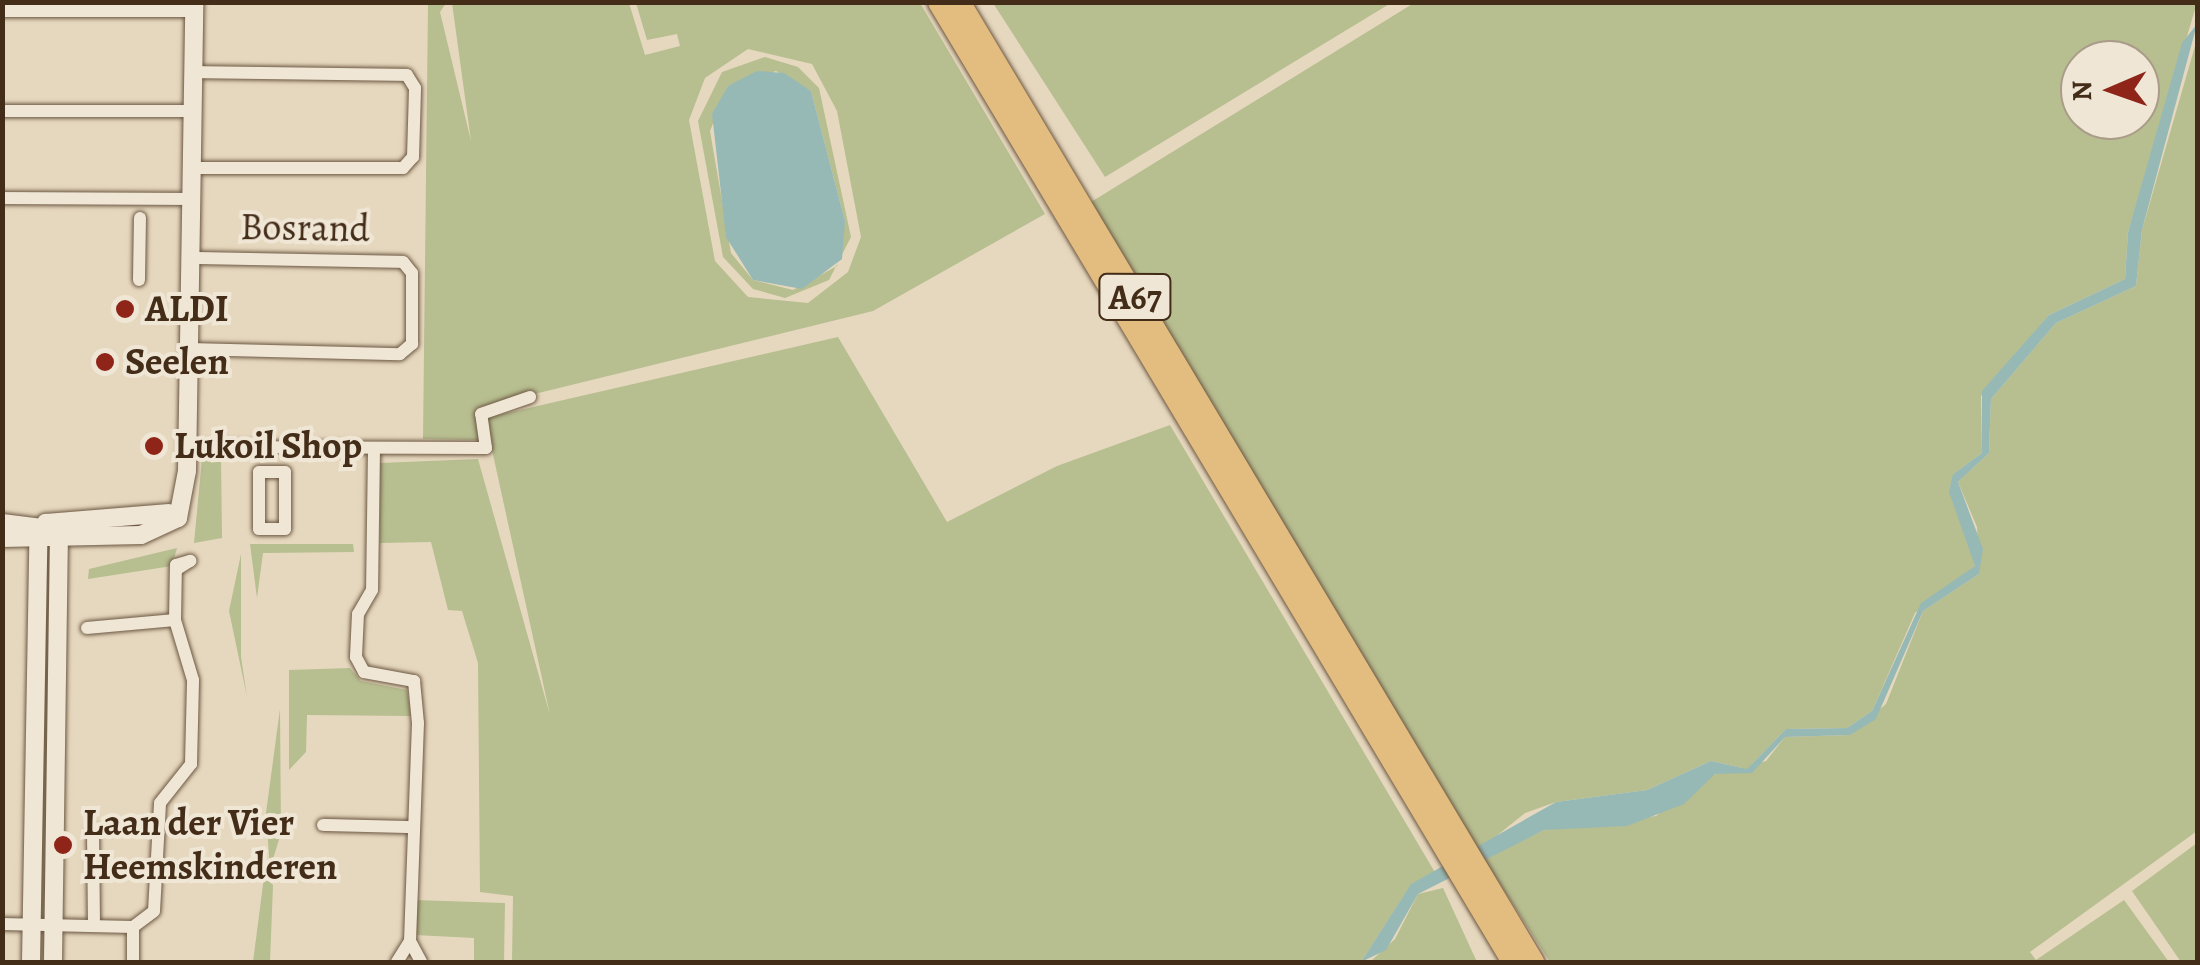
<!DOCTYPE html>
<style>
body{margin:0}
#map{position:relative;width:2200px;height:965px;overflow:hidden;background:#e6d8be;font-family:Alegreya,serif}
div>[style]{position:absolute}
[style*='--x']{left:calc(var(--x)*1px);top:calc(var(--y)*1px);width:calc(var(--w)*1px);rotate:calc(var(--a)*1deg)}
.green>*{inset:0;background:#b7be90}
.water>*{inset:0;background:#97b9b6}
.roads{filter:drop-shadow(0 0 2px #6c5742) drop-shadow(0 0 2px #6c5742)}
.street>*{height:12px;margin:-6px;padding:0 6px;transform-origin:6px;border-radius:6px;background:#efe6d5}
.secondary>*{height:18px;margin:-9px;padding:0 9px;transform-origin:9px;border-radius:9px;background:#efe6d5}
.highway>*{height:22px;margin:-11px;padding:0 11px;transform-origin:11px;border-radius:11px;background:#e3bc7f}
.dots>*{width:28px;height:28px;translate:-50% -50%;box-sizing:border-box;border:5px solid #efe6d5;border-radius:50%}
span{translate:-50% -50%;white-space:nowrap;text-align:center;line-height:1.15;-webkit-text-stroke:8px #efe6d5;paint-order:stroke}
.shield-label span{padding:2px 8px;background:#efe6d5;border:2px solid;border-radius:8px;-webkit-text-stroke-width:0}
.shield-label{font-size:35px;color:#432c18;font-weight:700}
.street-label{font-size:38px;color:#432c18}
.poi-label{font-size:38px;color:#432c18;font-weight:700}
.left{translate:0 -50%;text-align:left}
.frame{position:absolute;inset:0;border:5px solid #432c18;pointer-events:none}
.north{position:absolute;left:2060px;top:40px;width:100px;height:100px;box-sizing:border-box;background:#efe6d5;border:2px solid #aa9c89;border-radius:50%;rotate:268deg;font-size:28px;font-weight:700;line-height:40px;text-align:center;color:#432c18}
.north::after{content:'';display:block;margin:auto;width:35px;height:45px;background:#8f2418;clip-path:polygon(50% 0,100% 100%,50% 72%,0 100%)}
</style>
<div id="map">
<div class="green">
<div style="clip-path:polygon(evenodd,428px 3px,446px 3px,440px 12px,471px 141px,452px 3px,629px 3px,645px 55px,680px 46px,677px 34px,647px 40px,636px 3px,920px 3px,1045px 214px,873px 311px,477px 408px,478px 440px,423px 439px,428px 3px,748px 49px,812px 64px,837px 111px,861px 237px,848px 272px,808px 303px,748px 297px,715px 261px,689px 120px,705px 78px,748px 49px)"></div>
<div style="clip-path:polygon(993px 3px,1391px 3px,1105px 177px)"></div>
<div style="clip-path:polygon(evenodd,1414px 3px,2197px 3px,2128px 232px,2125px 279px,2049px 315px,1981px 396px,1982px 453px,1953px 474px,1975px 566px,1915px 613px,1872px 711px,1847px 728px,1786px 729px,1747px 769px,1711px 761px,1647px 790px,1556px 802px,1525px 813px,1479px 850px,1091px 202px,1414px 3px,2080px 60px,2140px 60px,2140px 120px,2080px 120px,2080px 60px)"></div>
<div style="clip-path:polygon(2197px 39px,2197px 831px,2030px 952px,2036px 960px,2124px 900px,2169px 962px,1550px 962px,1484px 859px,1544px 830px,1656px 816px,1709px 776px,1766px 761px,1785px 737px,1850px 735px,1886px 704px,1923px 611px,1979px 574px,1977px 527px,1958px 482px,1989px 453px,1991px 399px,2056px 323px,2136px 286px,2142px 230px)"></div>
<div style="clip-path:polygon(evenodd,765px 57px,798px 67px,819px 88px,851px 237px,829px 280px,785px 298px,753px 289px,723px 257px,698px 121px,722px 72px,765px 57px,776px 71px,811px 91px,845px 221px,837px 266px,793px 290px,753px 280px,731px 253px,710px 131px,728px 86px,776px 71px)"></div>
<div style="clip-path:polygon(838px 337px,947px 522px,1057px 466px,1170px 425px,1436px 874px,1410px 886px,1361px 962px,512px 962px,513px 896px,480px 892px,478px 663px,462px 611px,448px 610px,431px 542px,380px 543px,380px 463px,478px 459px,550px 715px,485px 418px)"></div>
<div style="clip-path:polygon(202px 459px,221px 459px,222px 538px,194px 543px)"></div>
<div style="clip-path:polygon(250px 544px,353px 544px,354px 552px,263px 553px,257px 598px)"></div>
<div style="clip-path:polygon(47px 547px,48px 916px,43px 919px,38px 918px)"></div>
<div style="clip-path:polygon(177px 548px,172px 566px,88px 579px,89px 569px)"></div>
<div style="clip-path:polygon(241px 554px,241px 657px,247px 697px,229px 611px)"></div>
<div style="clip-path:polygon(350px 668px,361px 681px,407px 690px,411px 716px,307px 715px,306px 752px,289px 770px,289px 670px)"></div>
<div style="clip-path:polygon(280px 709px,281px 833px,270px 869px,266px 813px)"></div>
<div style="clip-path:polygon(2197px 843px,2197px 962px,2181px 962px,2132px 891px)"></div>
<div style="clip-path:polygon(264px 877px,273px 885px,270px 962px,253px 962px)"></div>
<div style="clip-path:polygon(1443px 888px,1477px 962px,1370px 962px,1395px 939px,1418px 894px)"></div>
<div style="clip-path:polygon(415px 900px,505px 903px,504px 962px,474px 962px,474px 938px,415px 935px)"></div>
</div>
<div class="water">
<div style="clip-path:polygon(2197px 24px,2142px 230px,2136px 286px,2056px 323px,1991px 399px,1989px 453px,1958px 482px,1983px 549px,1979px 574px,1923px 611px,1876px 719px,1850px 735px,1785px 737px,1752px 773px,1715px 774px,1684px 804px,1627px 826px,1544px 830px,1418px 894px,1386px 950px,1361px 962px,1411px 884px,1556px 802px,1647px 790px,1711px 761px,1747px 769px,1786px 729px,1847px 728px,1872px 711px,1921px 603px,1975px 566px,1949px 492px,1953px 474px,1982px 453px,1982px 391px,2049px 315px,2125px 279px,2128px 232px,2182px 43px)"></div>
<div style="clip-path:polygon(757px 71px,784px 73px,811px 91px,845px 221px,842px 259px,802px 289px,753px 280px,726px 237px,712px 114px,728px 86px)"></div>
</div>
<div class="roads">
<div class="street">
<div style="--x:2;--y:11;--w:192;--a:0"></div>
<div style="--x:2;--y:111;--w:190;--a:0"></div>
<div style="--x:191;--y:168;--w:212;--a:0"></div>
<div style="--x:403;--y:168;--w:15;--a:-48"></div>
<div style="--x:413;--y:157;--w:69;--a:-88.3"></div>
<div style="--x:415;--y:88;--w:15;--a:-122"></div>
<div style="--x:407;--y:75;--w:214;--a:-179.2"></div>
<div style="--x:2;--y:198;--w:189;--a:0.3"></div>
<div style="--x:139;--y:280;--w:62;--a:-89.1"></div>
<div style="--x:189;--y:349;--w:211;--a:1.4"></div>
<div style="--x:400;--y:354;--w:16;--a:-40"></div>
<div style="--x:412;--y:344;--w:71;--a:-90"></div>
<div style="--x:412;--y:273;--w:14;--a:-129"></div>
<div style="--x:403;--y:262;--w:213;--a:-178.9"></div>
<div style="--x:187;--y:447;--w:299;--a:0.2"></div>
<div style="--x:486;--y:448;--w:34;--a:-98"></div>
<div style="--x:481;--y:414;--w:52;--a:-19.1"></div>
<div style="--x:374;--y:449;--w:141;--a:90.8"></div>
<div style="--x:372;--y:590;--w:28;--a:120"></div>
<div style="--x:358;--y:614;--w:43;--a:92.7"></div>
<div style="--x:356;--y:657;--w:17;--a:62"></div>
<div style="--x:364;--y:672;--w:51;--a:10.2"></div>
<div style="--x:414;--y:681;--w:42;--a:84.6"></div>
<div style="--x:418;--y:723;--w:218;--a:92.1"></div>
<div style="--x:410;--y:941;--w:25;--a:122"></div>
<div style="--x:259;--y:472;--w:26;--a:0"></div>
<div style="--x:285;--y:472;--w:57;--a:90"></div>
<div style="--x:285;--y:529;--w:26;--a:180"></div>
<div style="--x:259;--y:529;--w:57;--a:-90"></div>
<div style="--x:87;--y:628;--w:88;--a:-5.2"></div>
<div style="--x:323;--y:825;--w:88;--a:1.3"></div>
<div style="--x:93;--y:830;--w:96;--a:89.4"></div>
<div style="--x:2;--y:924;--w:131;--a:1.3"></div>
<div style="--x:133;--y:927;--w:26;--a:-37"></div>
<div style="--x:154;--y:911;--w:108;--a:-86.8"></div>
<div style="--x:160;--y:803;--w:50;--a:-51.5"></div>
<div style="--x:191;--y:764;--w:84;--a:-88.6"></div>
<div style="--x:193;--y:680;--w:63;--a:-106.7"></div>
<div style="--x:175;--y:620;--w:55;--a:-89"></div>
<div style="--x:176;--y:565;--w:15;--a:-16"></div>
<div style="--x:190;--y:561;--w:15;--a:148"></div>
<div style="--x:133;--y:927;--w:35;--a:90"></div>
<div style="--x:410;--y:941;--w:24;--a:62"></div>
</div>
<div class="secondary">
<div style="--x:2;--y:523;--w:48;--a:7.1"></div>
<div style="--x:2;--y:538;--w:139;--a:-1.2"></div>
<div style="--x:141;--y:535;--w:41;--a:-24.7"></div>
<div style="--x:178;--y:518;--w:48;--a:-79.2"></div>
<div style="--x:187;--y:471;--w:469;--a:-89.1"></div>
<div style="--x:31;--y:962;--w:421;--a:-89"></div>
<div style="--x:38;--y:541;--w:20;--a:-66"></div>
<div style="--x:46;--y:523;--w:124;--a:-4.6"></div>
<div style="--x:53;--y:962;--w:420;--a:-89.2"></div>
</div>
<div class="highway">
<div style="--x:939;--y:2;--w:1119;--a:59.12"></div>
<div style="--x:959;--y:2;--w:1119;--a:59.12"></div>
</div>
</div>
<div class="dots">
<div style="left:125px;top:309px;background:#8f2418"></div>
<div style="left:105px;top:362px;background:#8f2418"></div>
<div style="left:154px;top:446px;background:#8f2418"></div>
<div style="left:63px;top:845px;background:#8f2418"></div>
</div>
<div class="shield-label">
<span style="left:1135px;top:297px">A67</span>
</div>
<div class="street-label">
<span style="left:305px;top:228px;rotate:1deg">Bosrand</span>
</div>
<div class="poi-label">
<span class="left" style="left:145px;top:309px">ALDI</span>
<span class="left" style="left:125px;top:362px">Seelen</span>
<span class="left" style="left:174px;top:446px">Lukoil Shop</span>
<span class="left" style="left:83px;top:845px">Laan der Vier<br>Heemskinderen</span>
</div>
<div class="frame"></div>
<div class="north">N</div>
</div>
